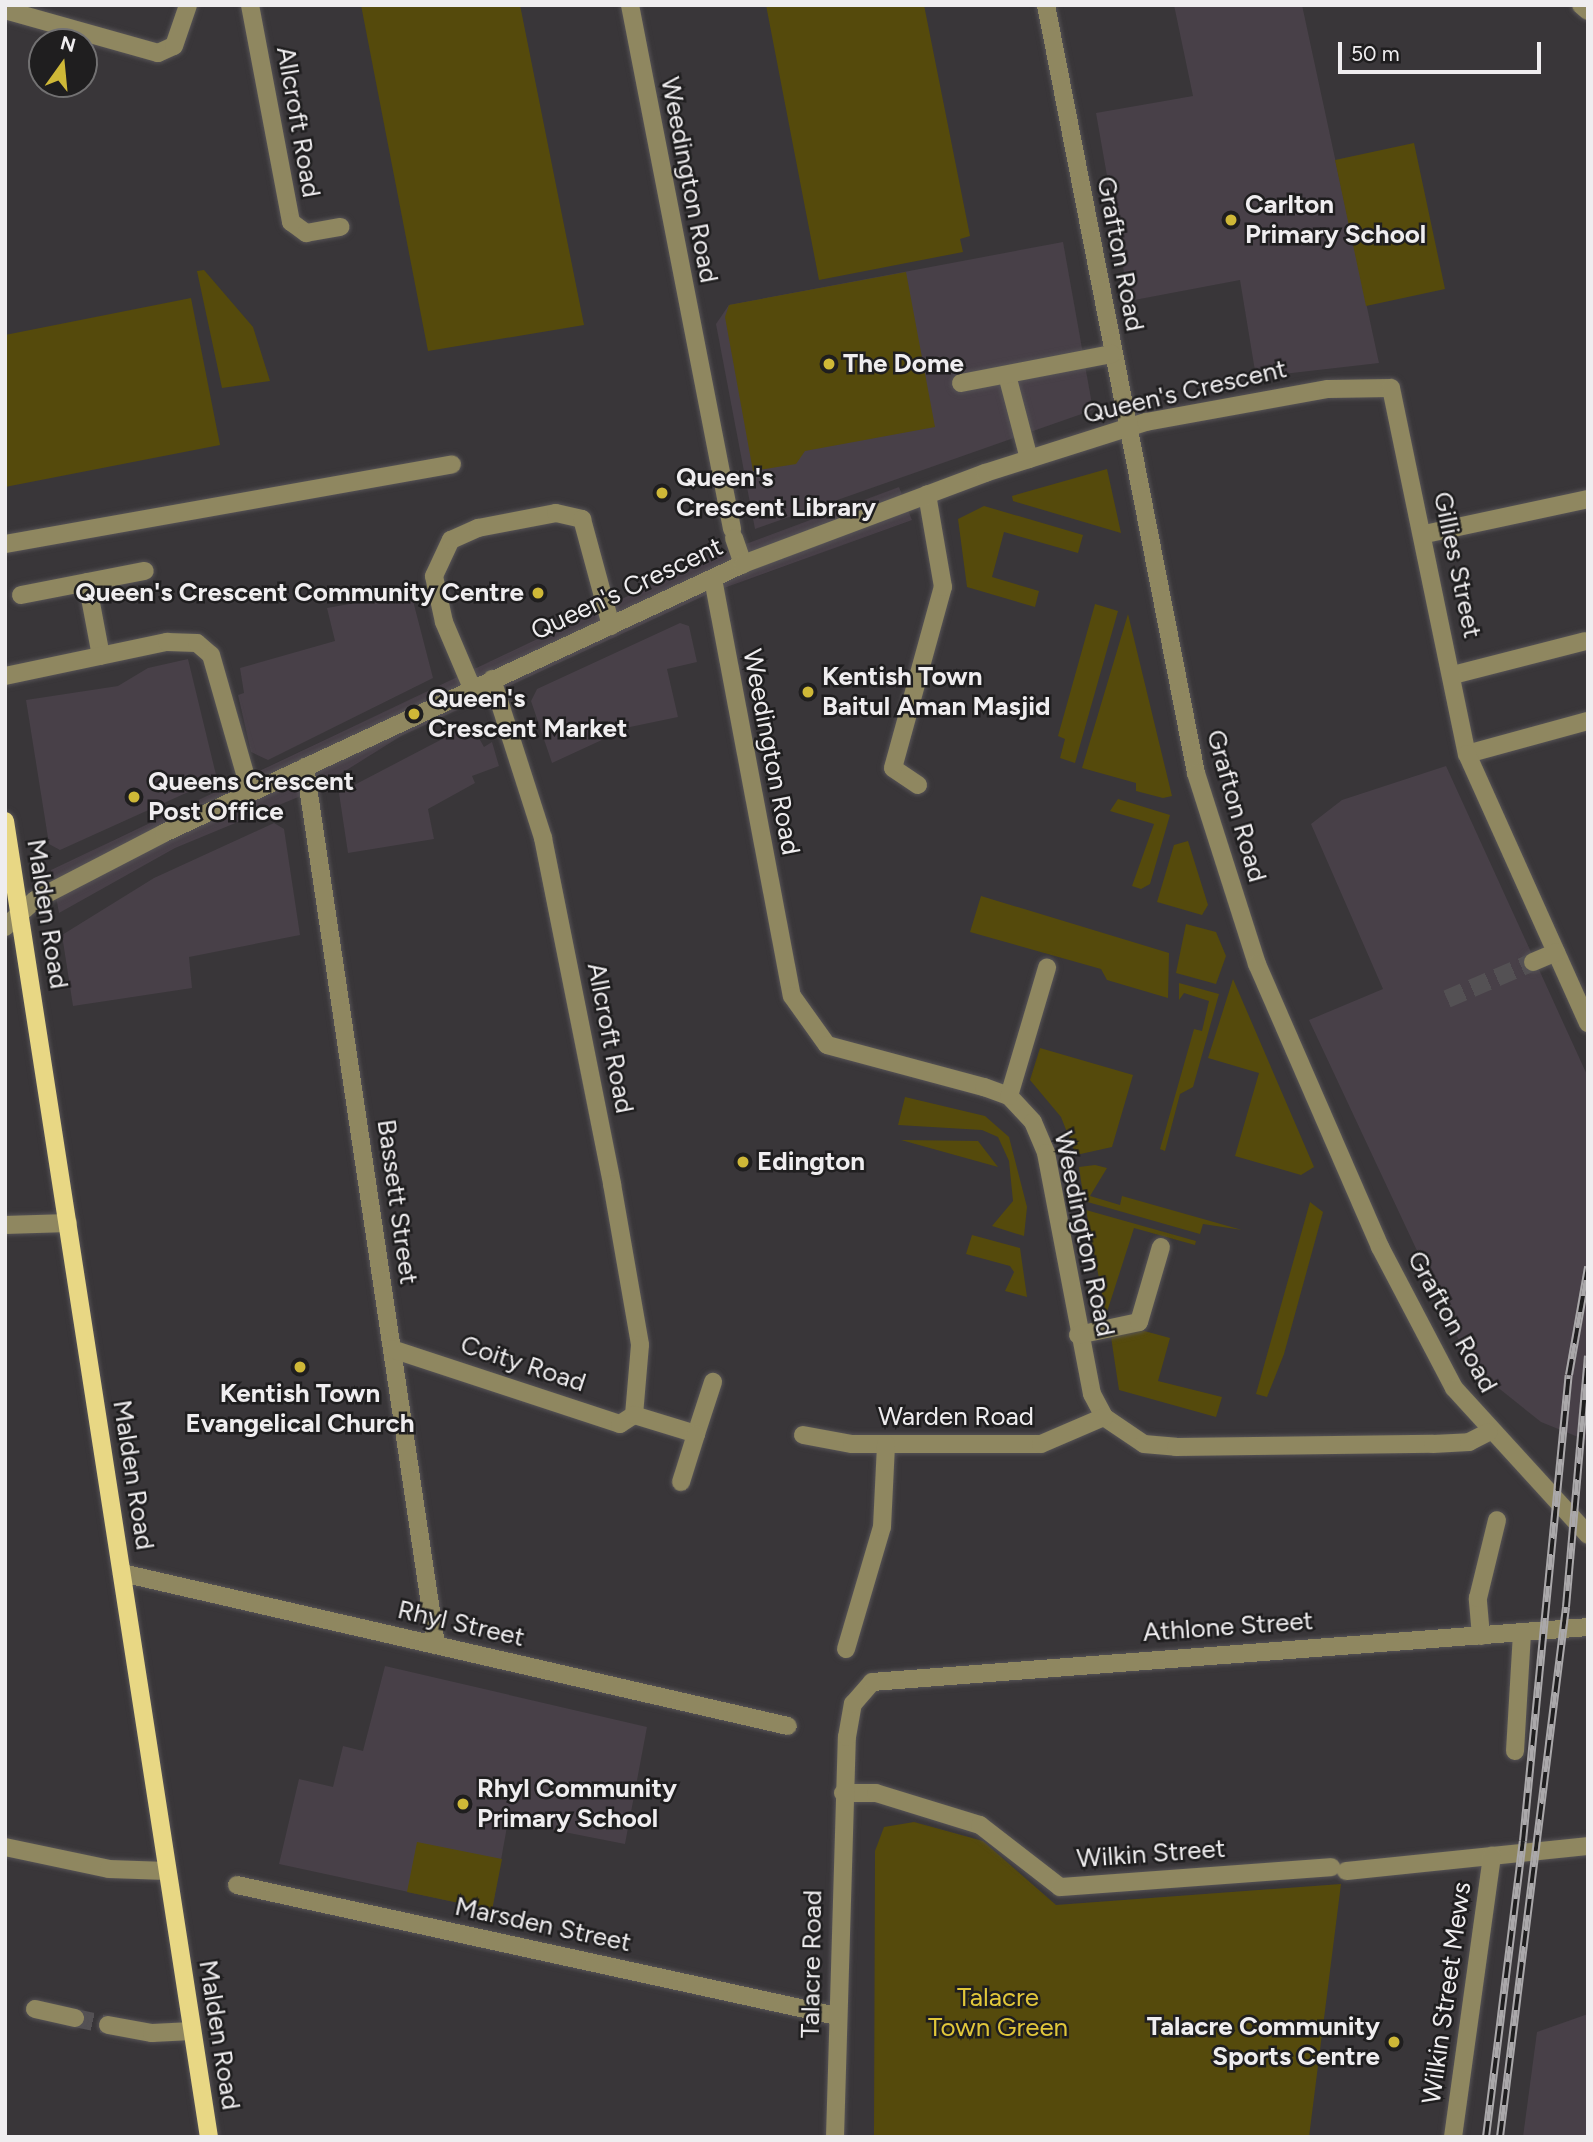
<!DOCTYPE html>
<style>
body{margin:0}
#map{position:relative;width:1593px;height:2142px;overflow:hidden;background:#393639;font-family:Figtree,sans-serif}
div>[style]{position:absolute}
[style*='--x']{left:calc(var(--x)*1px);top:calc(var(--y)*1px);width:calc(var(--w)*1px);rotate:calc(var(--a)*1deg)}
.built>*{inset:0;background:#484048}
.green>*{inset:0;background:#554a0c}
.minor-tunnel>*{height:18px;margin-top:-9px;transform-origin:0;background:repeating-linear-gradient(90deg,#545154 0 18px,transparent 0 27px)}
.roads{filter:drop-shadow(0 0 2px #565356) drop-shadow(0 0 2px #565356)}
.minor>*{height:18px;margin:-9px;padding:0 9px;transform-origin:9px;border-radius:9px;background:#8f8760}
.major>*{height:18px;margin:-9px;padding:0 9px;transform-origin:9px;border-radius:9px;background:#e8d784}
.rail>*{height:8px;margin-top:-4px;transform-origin:0;background:repeating-linear-gradient(90deg,#1f1e1f 0 16px,#aaa8aa 0 32px);box-sizing:border-box;border-block:2px solid #aaa8aa}
.dots>*{width:19px;height:19px;translate:-50% -50%;box-sizing:border-box;border:4px solid #1f1e1f;border-radius:50%}
span{translate:-50% -50%;white-space:nowrap;text-align:center;line-height:1.15;-webkit-text-stroke:5px #1f1e1f;paint-order:stroke}
.street-label{font-size:26px;color:#efedef}
.poi-label{font-size:26px;color:#efedef;font-weight:700}
.left{translate:0 -50%;text-align:left}
.right{translate:-100% -50%;text-align:right}
.park-label{font-size:26px;color:#e1c73a}
.frame{position:absolute;inset:0;border:7px solid #efedef;pointer-events:none}
.north{position:absolute;left:28px;top:28px;width:70px;height:70px;box-sizing:border-box;background:#1f1e1f;border:2px solid #727172;border-radius:50%;rotate:15deg;font-size:19px;font-weight:700;line-height:28px;text-align:center;color:#efedef}
.north::after{content:'';display:block;margin:auto;width:24px;height:32px;background:#cfb837;clip-path:polygon(50% 0,100% 100%,50% 72%,0 100%)}
.scale{position:absolute;left:1338px;top:42px;width:203px;height:32px;box-sizing:border-box;border:4px solid #efedef;border-top:0;padding-left:9px;font-size:21px;line-height:24px;white-space:nowrap;color:#efedef;-webkit-text-stroke:5px #1f1e1f;paint-order:stroke}
</style>
<div id="map">
<div class="built">
<div style="clip-path:polygon(1174px 5px,1302px 5px,1379px 363px,1256px 377px,1240px 280px,1129px 301px,1096px 113px,1193px 96px)"></div>
<div style="clip-path:polygon(1063px 242px,1093px 410px,755px 529px,716px 324px,729px 305px)"></div>
<div style="clip-path:polygon(899px 487px,912px 520px,710px 593px,401px 736px,313px 791px,175px 848px,59px 913px,51px 870px,708px 558px)"></div>
<div style="clip-path:polygon(411px 593px,433px 678px,268px 760px,251px 752px,238px 695px,244px 693px,240px 668px,335px 641px,327px 608px)"></div>
<div style="clip-path:polygon(680px 623px,689px 626px,697px 662px,667px 669px,678px 717px,630px 727px,552px 763px,531px 701px,537px 689px)"></div>
<div style="clip-path:polygon(188px 659px,217px 779px,60px 850px,49px 844px,26px 700px,118px 686px,148px 668px)"></div>
<div style="clip-path:polygon(471px 724px,484px 747px,492px 742px,499px 766px,472px 776px,475px 783px,428px 809px,434px 839px,348px 853px,339px 793px)"></div>
<div style="clip-path:polygon(1446px 766px,1588px 1077px,1588px 1441px,1541px 1422px,1471px 1366px,1309px 1020px,1383px 989px,1311px 824px,1342px 800px)"></div>
<div style="clip-path:polygon(274px 823px,284px 829px,300px 935px,189px 957px,192px 988px,73px 1006px,62px 935px,154px 878px)"></div>
<div style="clip-path:polygon(385px 1666px,647px 1727px,625px 1844px,508px 1821px,492px 1910px,279px 1864px,299px 1779px,333px 1787px,343px 1746px,363px 1751px)"></div>
<div style="clip-path:polygon(1588px 2014px,1588px 2137px,1523px 2137px,1537px 2032px)"></div>
</div>
<div class="green">
<div style="clip-path:polygon(361px 5px,520px 5px,584px 325px,428px 351px)"></div>
<div style="clip-path:polygon(766px 5px,924px 5px,970px 236px,960px 239px,963px 252px,819px 280px)"></div>
<div style="clip-path:polygon(1414px 143px,1445px 289px,1366px 306px,1335px 160px)"></div>
<div style="clip-path:polygon(204px 270px,253px 327px,270px 381px,222px 388px,197px 271px)"></div>
<div style="clip-path:polygon(906px 272px,935px 427px,805px 451px,796px 464px,753px 471px,725px 317px,729px 305px)"></div>
<div style="clip-path:polygon(191px 298px,220px 445px,5px 487px,5px 335px)"></div>
<div style="clip-path:polygon(1107px 469px,1121px 533px,1013px 501px,1012px 496px)"></div>
<div style="clip-path:polygon(984px 506px,1083px 535px,1078px 553px,1004px 532px,992px 577px,1039px 591px,1035px 607px,967px 587px,958px 519px)"></div>
<div style="clip-path:polygon(1095px 604px,1118px 611px,1075px 763px,1060px 758px,1065px 739px,1058px 736px)"></div>
<div style="clip-path:polygon(1128px 614px,1172px 796px,1163px 798px,1136px 791px,1136px 783px,1082px 768px)"></div>
<div style="clip-path:polygon(1118px 799px,1170px 815px,1150px 884px,1141px 889px,1132px 886px,1154px 824px,1110px 811px)"></div>
<div style="clip-path:polygon(1188px 841px,1208px 905px,1202px 915px,1157px 902px,1174px 845px)"></div>
<div style="clip-path:polygon(981px 896px,1169px 953px,1168px 998px,1107px 980px,1101px 969px,970px 932px)"></div>
<div style="clip-path:polygon(1186px 924px,1216px 932px,1226px 956px,1216px 984px,1176px 973px)"></div>
<div style="clip-path:polygon(1233px 979px,1314px 1167px,1301px 1175px,1235px 1156px,1259px 1073px,1208px 1058px)"></div>
<div style="clip-path:polygon(1179px 983px,1219px 994px,1193px 1087px,1180px 1094px,1165px 1151px,1160px 1149px,1194px 1029px,1202px 1031px,1209px 1001px,1184px 993px,1179px 1000px)"></div>
<div style="clip-path:polygon(1040px 1048px,1133px 1075px,1112px 1147px,1076px 1155px,1061px 1117px,1030px 1080px)"></div>
<div style="clip-path:polygon(905px 1097px,985px 1116px,1009px 1137px,1027px 1207px,1024px 1236px,992px 1226px,1013px 1201px,1009px 1161px,998px 1137px,982px 1130px,898px 1125px)"></div>
<div style="clip-path:polygon(901px 1140px,978px 1141px,998px 1167px)"></div>
<div style="clip-path:polygon(1095px 1165px,1107px 1168px,1090px 1196px,1120px 1205px,1122px 1196px,1242px 1230px,1203px 1224px,1200px 1234px,1084px 1201px,1079px 1167px)"></div>
<div style="clip-path:polygon(1310px 1202px,1323px 1212px,1284px 1354px,1267px 1397px,1256px 1394px)"></div>
<div style="clip-path:polygon(1086px 1210px,1196px 1241px,1195px 1245px,1134px 1228px,1106px 1315px)"></div>
<div style="clip-path:polygon(972px 1235px,1020px 1248px,1027px 1297px,1005px 1291px,1014px 1272px,1010px 1266px,966px 1254px)"></div>
<div style="clip-path:polygon(1137px 1329px,1170px 1338px,1158px 1381px,1222px 1397px,1216px 1417px,1119px 1390px,1111px 1337px)"></div>
<div style="clip-path:polygon(914px 1822px,983px 1841px,1056px 1905px,1341px 1884px,1309px 2137px,874px 2137px,875px 1851px,884px 1827px)"></div>
<div style="clip-path:polygon(417px 1842px,502px 1859px,492px 1910px,407px 1892px)"></div>
</div>
<div class="minor-tunnel">
<div style="--x:1447;--y:999;--w:94;--a:-23.3"></div>
<div style="--x:75;--y:2018;--w:34;--a:12"></div>
</div>
<div class="roads">
<div class="minor">
<div style="--x:250;--y:5;--w:221;--a:79.3"></div>
<div style="--x:291;--y:222;--w:19;--a:36"></div>
<div style="--x:306;--y:233;--w:35;--a:-10"></div>
<div style="--x:630;--y:5;--w:534;--a:78.98"></div>
<div style="--x:1046;--y:5;--w:783;--a:78.95"></div>
<div style="--x:1196;--y:773;--w:201;--a:72.3"></div>
<div style="--x:1257;--y:964;--w:309;--a:66.5"></div>
<div style="--x:1380;--y:1247;--w:159;--a:62.3"></div>
<div style="--x:1454;--y:1388;--w:199;--a:47.6"></div>
<div style="--x:1581;--y:5;--w:9;--a:41"></div>
<div style="--x:5;--y:10;--w:159;--a:15.7"></div>
<div style="--x:158;--y:53;--w:17;--a:-24"></div>
<div style="--x:174;--y:46;--w:43;--a:-71.1"></div>
<div style="--x:1007;--y:375;--w:87;--a:75.3"></div>
<div style="--x:961;--y:383;--w:154;--a:-10.9"></div>
<div style="--x:1425;--y:534;--w:167;--a:-12.1"></div>
<div style="--x:734;--y:538;--w:28;--a:71"></div>
<div style="--x:5;--y:544;--w:454;--a:-10.1"></div>
<div style="--x:713;--y:579;--w:424;--a:79.3"></div>
<div style="--x:792;--y:996;--w:60;--a:54.5"></div>
<div style="--x:827;--y:1045;--w:163;--a:15"></div>
<div style="--x:984;--y:1087;--w:27;--a:20"></div>
<div style="--x:1009;--y:1096;--w:35;--a:47"></div>
<div style="--x:1033;--y:1122;--w:34;--a:67"></div>
<div style="--x:1046;--y:1153;--w:245;--a:79.2"></div>
<div style="--x:1092;--y:1394;--w:26;--a:62"></div>
<div style="--x:1104;--y:1417;--w:48;--a:34"></div>
<div style="--x:1144;--y:1444;--w:32;--a:5"></div>
<div style="--x:1176;--y:1447;--w:257;--a:-0.7"></div>
<div style="--x:1433;--y:1444;--w:36;--a:-3"></div>
<div style="--x:1469;--y:1442;--w:22;--a:-27"></div>
<div style="--x:87;--y:582;--w:75;--a:79.3"></div>
<div style="--x:21;--y:595;--w:126;--a:-11"></div>
<div style="--x:1453;--y:675;--w:136;--a:-14.4"></div>
<div style="--x:5;--y:676;--w:166;--a:-11.9"></div>
<div style="--x:167;--y:642;--w:30;--a:2"></div>
<div style="--x:197;--y:643;--w:18;--a:41"></div>
<div style="--x:211;--y:655;--w:141;--a:74"></div>
<div style="--x:492;--y:679;--w:167;--a:72.2"></div>
<div style="--x:543;--y:838;--w:353;--a:78.7"></div>
<div style="--x:612;--y:1184;--w:163;--a:80.1"></div>
<div style="--x:640;--y:1345;--w:70;--a:94.9"></div>
<div style="--x:472;--y:688;--w:72;--a:-113"></div>
<div style="--x:444;--y:622;--w:47;--a:-102.3"></div>
<div style="--x:434;--y:576;--w:40;--a:-65"></div>
<div style="--x:451;--y:540;--w:30;--a:-24"></div>
<div style="--x:478;--y:528;--w:79;--a:-10.9"></div>
<div style="--x:556;--y:513;--w:27;--a:13"></div>
<div style="--x:582;--y:519;--w:111;--a:74.8"></div>
<div style="--x:1467;--y:754;--w:125;--a:-15.3"></div>
<div style="--x:305;--y:767;--w:888;--a:81.51"></div>
<div style="--x:918;--y:785;--w:30;--a:-146"></div>
<div style="--x:893;--y:768;--w:188;--a:-74.6"></div>
<div style="--x:943;--y:587;--w:94;--a:-99.8"></div>
<div style="--x:5;--y:927;--w:40;--a:-42"></div>
<div style="--x:35;--y:900;--w:145;--a:-27.4"></div>
<div style="--x:164;--y:833;--w:638;--a:-24.92"></div>
<div style="--x:743;--y:564;--w:259;--a:-20.6"></div>
<div style="--x:985;--y:473;--w:169;--a:-17.6"></div>
<div style="--x:1146;--y:422;--w:185;--a:-10.3"></div>
<div style="--x:1328;--y:389;--w:63;--a:-0.9"></div>
<div style="--x:1391;--y:388;--w:374;--a:78.3"></div>
<div style="--x:1467;--y:754;--w:295;--a:65.8"></div>
<div style="--x:1533;--y:962;--w:25;--a:-23"></div>
<div style="--x:1009;--y:1096;--w:134;--a:-73.5"></div>
<div style="--x:5;--y:1225;--w:63;--a:-1.8"></div>
<div style="--x:1078;--y:1335;--w:62;--a:-12"></div>
<div style="--x:1139;--y:1322;--w:78;--a:-73.7"></div>
<div style="--x:392;--y:1349;--w:240;--a:18.2"></div>
<div style="--x:620;--y:1424;--w:17;--a:-33"></div>
<div style="--x:634;--y:1415;--w:65;--a:17"></div>
<div style="--x:696;--y:1434;--w:55;--a:-71.9"></div>
<div style="--x:803;--y:1435;--w:50;--a:10.4"></div>
<div style="--x:852;--y:1444;--w:189;--a:0"></div>
<div style="--x:1041;--y:1444;--w:69;--a:-23.2"></div>
<div style="--x:681;--y:1482;--w:50;--a:-72.6"></div>
<div style="--x:122;--y:1573;--w:683;--a:12.94"></div>
<div style="--x:1481;--y:1636;--w:38;--a:-95"></div>
<div style="--x:1478;--y:1598;--w:80;--a:-76.3"></div>
<div style="--x:846;--y:1649;--w:127;--a:-73.6"></div>
<div style="--x:882;--y:1527;--w:83;--a:-87.2"></div>
<div style="--x:1515;--y:1751;--w:118;--a:-86.6"></div>
<div style="--x:843;--y:1793;--w:33;--a:0"></div>
<div style="--x:876;--y:1793;--w:109;--a:17.1"></div>
<div style="--x:980;--y:1825;--w:101;--a:37.8"></div>
<div style="--x:1060;--y:1887;--w:272;--a:-4.2"></div>
<div style="--x:5;--y:1847;--w:106;--a:11.9"></div>
<div style="--x:109;--y:1869;--w:58;--a:2"></div>
<div style="--x:1346;--y:1871;--w:243;--a:-5.9"></div>
<div style="--x:237;--y:1885;--w:614;--a:12.32"></div>
<div style="--x:35;--y:2009;--w:41;--a:12.7"></div>
<div style="--x:108;--y:2025;--w:45;--a:10.3"></div>
<div style="--x:152;--y:2033;--w:40;--a:-2.9"></div>
<div style="--x:835;--y:2137;--w:400;--a:-88.3"></div>
<div style="--x:847;--y:1737;--w:34;--a:-80"></div>
<div style="--x:853;--y:1704;--w:29;--a:-49"></div>
<div style="--x:872;--y:1682;--w:718;--a:-4.39"></div>
<div style="--x:1453;--y:2137;--w:284;--a:-82.1"></div>
</div>
<div class="major">
<div style="--x:5;--y:821;--w:1332;--a:81.19"></div>
</div>
</div>
<div class="rail">
<div style="--x:1486;--y:2137;--w:298;--a:-82.9"></div>
<div style="--x:1523;--y:1841;--w:468;--a:-84.4"></div>
<div style="--x:1569;--y:1375;--w:110;--a:-80"></div>
<div style="--x:1500;--y:2137;--w:534;--a:-82.9"></div>
<div style="--x:1566;--y:1607;--w:252;--a:-85"></div>
</div>
<div class="dots">
<div style="left:1231px;top:220px;background:#cfb837"></div>
<div style="left:829px;top:364px;background:#cfb837"></div>
<div style="left:662px;top:493px;background:#cfb837"></div>
<div style="left:538px;top:593px;background:#cfb837"></div>
<div style="left:808px;top:692px;background:#cfb837"></div>
<div style="left:414px;top:714px;background:#cfb837"></div>
<div style="left:134px;top:797px;background:#cfb837"></div>
<div style="left:743px;top:1162px;background:#cfb837"></div>
<div style="left:300px;top:1367px;background:#cfb837"></div>
<div style="left:463px;top:1804px;background:#cfb837"></div>
<div style="left:1394px;top:2042px;background:#cfb837"></div>
</div>
<div class="street-label">
<span style="left:298px;top:122px;rotate:80deg">Allcroft Road</span>
<span style="left:689px;top:180px;rotate:79deg">Weedington Road</span>
<span style="left:1120px;top:254px;rotate:79deg">Grafton Road</span>
<span style="left:1185px;top:392px;rotate:-13deg">Queen's Crescent</span>
<span style="left:1457px;top:565px;rotate:78deg">Gillies Street</span>
<span style="left:627px;top:589px;rotate:-25deg">Queen's Crescent</span>
<span style="left:771px;top:752px;rotate:79deg">Weedington Road</span>
<span style="left:1236px;top:806px;rotate:74deg">Grafton Road</span>
<span style="left:47px;top:914px;rotate:81deg">Malden Road</span>
<span style="left:610px;top:1038px;rotate:79deg">Allcroft Road</span>
<span style="left:397px;top:1202px;rotate:82deg">Bassett Street</span>
<span style="left:1084px;top:1234px;rotate:78deg">Weedington Road</span>
<span style="left:1452px;top:1322px;rotate:61deg">Grafton Road</span>
<span style="left:523px;top:1364px;rotate:18deg">Coity Road</span>
<span style="left:956px;top:1417px">Warden Road</span>
<span style="left:133px;top:1475px;rotate:81deg">Malden Road</span>
<span style="left:461px;top:1624px;rotate:13deg">Rhyl Street</span>
<span style="left:1228px;top:1627px;rotate:-4deg">Athlone Street</span>
<span style="left:1151px;top:1854px;rotate:-4deg">Wilkin Street</span>
<span style="left:543px;top:1925px;rotate:12deg">Marsden Street</span>
<span style="left:812px;top:1964px;rotate:-89deg">Talacre Road</span>
<span style="left:1447px;top:1993px;rotate:-82deg">Wilkin Street Mews</span>
<span style="left:219px;top:2035px;rotate:81deg">Malden Road</span>
</div>
<div class="poi-label">
<span class="left" style="left:1245px;top:220px">Carlton<br>Primary School</span>
<span class="left" style="left:843px;top:364px">The Dome</span>
<span class="left" style="left:676px;top:493px">Queen's<br>Crescent Library</span>
<span class="right" style="left:524px;top:593px">Queen's Crescent Community Centre</span>
<span class="left" style="left:822px;top:692px">Kentish Town<br>Baitul Aman Masjid</span>
<span class="left" style="left:428px;top:714px">Queen's<br>Crescent Market</span>
<span class="left" style="left:148px;top:797px">Queens Crescent<br>Post Office</span>
<span class="left" style="left:757px;top:1162px">Edington</span>
<span style="left:300px;top:1409px">Kentish Town<br>Evangelical Church</span>
<span class="left" style="left:477px;top:1804px">Rhyl Community<br>Primary School</span>
<span class="right" style="left:1380px;top:2042px">Talacre Community<br>Sports Centre</span>
</div>
<div class="park-label">
<span style="left:998px;top:2013px">Talacre<br>Town Green</span>
</div>
<div class="frame"></div>
<div class="north">N</div>
<div class="scale">50 m</div>
</div>
